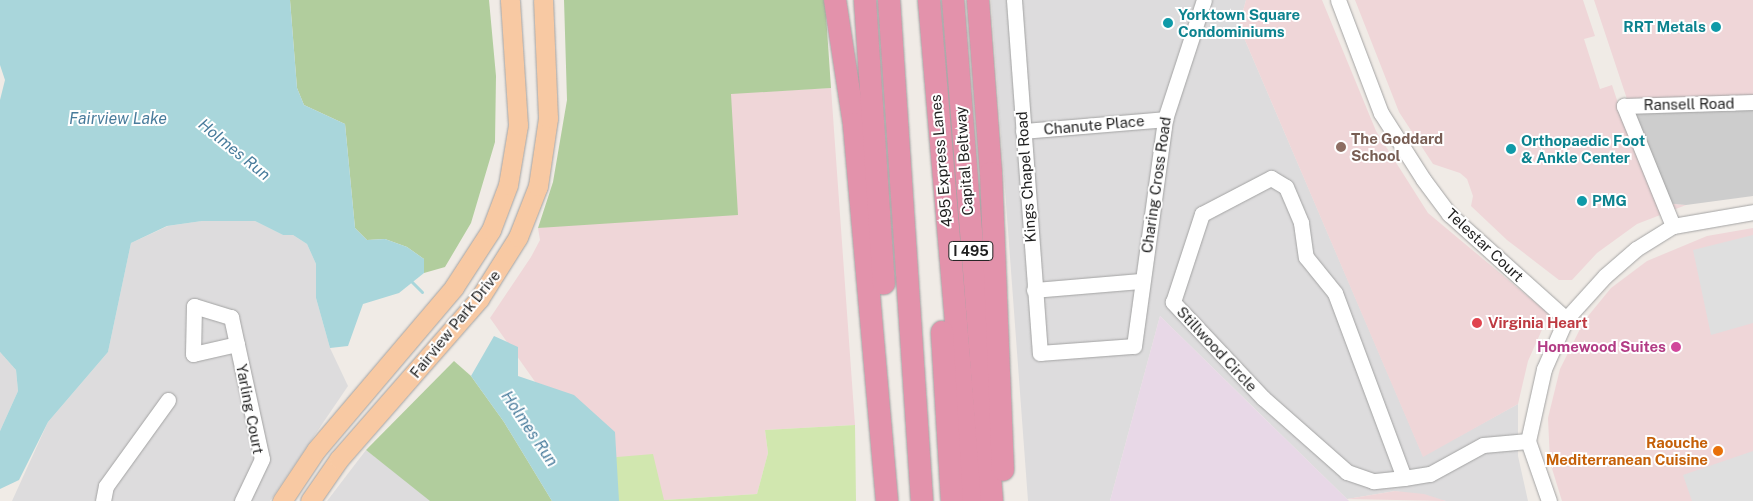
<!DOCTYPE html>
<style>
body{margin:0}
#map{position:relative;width:1753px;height:501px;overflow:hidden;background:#f0ebe6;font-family:"Public Sans",sans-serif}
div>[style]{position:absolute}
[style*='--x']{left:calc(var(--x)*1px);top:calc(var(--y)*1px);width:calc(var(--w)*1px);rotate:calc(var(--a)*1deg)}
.residential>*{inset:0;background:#dddcdd}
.commercial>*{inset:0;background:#efd6d8}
.industrial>*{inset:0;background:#e8d8e7}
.religious>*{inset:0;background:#cdcdcd}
.grass>*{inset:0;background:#d1e7af}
.forest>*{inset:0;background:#b1cd9d}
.parking>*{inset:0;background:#dfdfdf}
.water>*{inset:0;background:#a9d6db}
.stream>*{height:3px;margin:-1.5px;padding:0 1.5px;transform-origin:1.5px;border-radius:1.5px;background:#a9d6db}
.roads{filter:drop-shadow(0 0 1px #a3a3a3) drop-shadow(0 0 1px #a3a3a3)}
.minor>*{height:15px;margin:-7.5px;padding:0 7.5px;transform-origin:7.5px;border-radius:7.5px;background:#fff}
.major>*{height:19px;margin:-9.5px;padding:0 9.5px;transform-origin:9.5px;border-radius:9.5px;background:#f8c9a3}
.highway>*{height:22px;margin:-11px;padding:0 11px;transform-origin:11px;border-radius:11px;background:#e392ab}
.dots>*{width:14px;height:14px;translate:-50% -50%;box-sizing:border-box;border:2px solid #fff;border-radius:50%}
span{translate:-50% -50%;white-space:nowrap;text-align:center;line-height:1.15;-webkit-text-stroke:4px #fff;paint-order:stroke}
.shield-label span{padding:1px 4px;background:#fff;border:1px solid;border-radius:4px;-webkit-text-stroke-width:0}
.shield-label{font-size:14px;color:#1f1f1f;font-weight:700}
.culture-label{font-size:15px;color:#0d838f;font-weight:700}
.left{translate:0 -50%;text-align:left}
.right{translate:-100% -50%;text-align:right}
.street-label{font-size:15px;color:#1f1f1f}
.education-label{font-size:15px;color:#785e54;font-weight:700}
.health-label{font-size:15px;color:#be3a42;font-weight:700}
.hotel-label{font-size:15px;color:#b23c85;font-weight:700}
.food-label{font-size:15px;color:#c56008;font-weight:700}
.water-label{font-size:16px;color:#497c9c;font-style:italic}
</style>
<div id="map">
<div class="residential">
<div style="clip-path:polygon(991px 0,1246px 0,1239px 26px,1423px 456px,1518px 404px,1518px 456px,1528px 501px,1446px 501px,1395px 491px,1347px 499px,1160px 316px,1110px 501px,1028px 501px)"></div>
<div style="clip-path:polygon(202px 221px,255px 221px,283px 235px,293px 235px,307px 244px,316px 264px,316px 298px,330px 348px,348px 386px,270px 501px,12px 501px,48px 422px,108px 352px,131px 243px,168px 226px)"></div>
<div style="clip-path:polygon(0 352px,16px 370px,18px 391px,0 431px)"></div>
<div style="clip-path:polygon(366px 450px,434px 501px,327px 501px)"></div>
</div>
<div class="commercial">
<div style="clip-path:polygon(1246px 0,1322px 0,1376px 131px,1428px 213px,1549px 314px,1528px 361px,1518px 404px,1423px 457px,1239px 26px)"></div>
<div style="clip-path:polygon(1355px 0,1583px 0,1595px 36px,1584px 39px,1600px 89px,1612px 85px,1633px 148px,1664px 203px,1686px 205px,1637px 224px,1597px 253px,1572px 280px,1559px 280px,1507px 240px,1471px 206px,1473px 196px,1467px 179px,1460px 173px,1433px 164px,1399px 112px)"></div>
<div style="clip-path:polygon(1594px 0,1753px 0,1753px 96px,1627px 99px)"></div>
<div style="clip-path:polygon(831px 88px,855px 425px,765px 430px,768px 453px,757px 494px,664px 500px,596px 468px,490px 318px,531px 257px,540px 240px,538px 228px,558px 225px,731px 93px)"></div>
<div style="clip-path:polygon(1753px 228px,1753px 501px,1562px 501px,1550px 462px,1548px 418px,1560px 369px,1584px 321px,1611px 288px,1647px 261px,1707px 236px)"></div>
<div style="clip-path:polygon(1395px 491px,1424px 494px,1446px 501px,1347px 499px)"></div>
</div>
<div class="industrial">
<div style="clip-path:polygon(1160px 316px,1349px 501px,1110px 501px)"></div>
</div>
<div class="religious">
<div style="clip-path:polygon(1753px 106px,1753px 196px,1686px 205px,1664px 203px,1630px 108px)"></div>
</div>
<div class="grass">
<div style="clip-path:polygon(855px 425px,856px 501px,618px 501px,596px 468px,617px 457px,653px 454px,664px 500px,757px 494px,768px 453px,765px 430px)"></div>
</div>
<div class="forest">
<div style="clip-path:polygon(290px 0,489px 0,496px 76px,495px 142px,471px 223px,445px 267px,424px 273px,424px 259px,407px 247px,385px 239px,367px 240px,355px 228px,345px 124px,304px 105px,297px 88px)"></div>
<div style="clip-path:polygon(564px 0,825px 0,831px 88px,731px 94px,738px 215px,538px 228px,553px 182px,567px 100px)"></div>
<div style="clip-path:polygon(454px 361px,471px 376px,504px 422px,552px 501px,430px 501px,366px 450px)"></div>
</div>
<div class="parking">
<div style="clip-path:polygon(1753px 235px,1753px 323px,1711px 335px,1693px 250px)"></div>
<div style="clip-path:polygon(1753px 451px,1753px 501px,1692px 501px,1683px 475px)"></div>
</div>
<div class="water">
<div style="clip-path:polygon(0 0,290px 0,297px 88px,304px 105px,345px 124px,355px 228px,367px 240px,385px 239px,407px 247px,424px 259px,424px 273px,399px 293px,363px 304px,348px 346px,330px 348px,316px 298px,316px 264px,307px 244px,293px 235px,283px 235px,255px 221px,202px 221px,167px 226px,131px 243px,108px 352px,48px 422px,19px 480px,0 489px,0 431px,18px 391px,16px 370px,0 352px,0 100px,5px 80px,0 65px)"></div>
<div style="clip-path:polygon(494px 336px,518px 347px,518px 376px,574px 395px,615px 432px,619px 501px,552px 501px,504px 422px,471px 376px)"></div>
</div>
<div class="stream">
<div style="--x:410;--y:280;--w:17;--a:45"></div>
</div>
<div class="roads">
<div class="minor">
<div style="--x:1014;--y:0;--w:354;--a:85.8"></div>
<div style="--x:1040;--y:353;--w:94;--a:-4.3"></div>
<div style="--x:1134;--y:346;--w:229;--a:-82.2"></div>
<div style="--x:1165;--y:119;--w:125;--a:-71.9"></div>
<div style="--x:1338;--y:0;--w:121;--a:69.2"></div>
<div style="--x:1381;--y:113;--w:78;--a:57.5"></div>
<div style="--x:1423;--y:179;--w:44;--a:53.4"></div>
<div style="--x:1449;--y:214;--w:157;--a:41.9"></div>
<div style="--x:1023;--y:131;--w:143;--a:-4.8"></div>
<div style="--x:1271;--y:178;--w:17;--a:31"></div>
<div style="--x:1286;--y:187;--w:39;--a:67"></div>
<div style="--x:1301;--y:223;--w:34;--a:82"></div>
<div style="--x:1306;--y:257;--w:46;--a:51.1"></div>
<div style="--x:1335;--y:293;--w:197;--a:69.5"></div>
<div style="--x:1404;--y:478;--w:31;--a:174"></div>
<div style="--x:1373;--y:481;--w:28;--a:-161"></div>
<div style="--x:1347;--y:472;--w:112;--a:-138.6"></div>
<div style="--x:1263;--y:398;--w:132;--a:-133.2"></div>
<div style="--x:1173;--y:302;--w:93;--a:-71.8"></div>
<div style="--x:1202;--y:214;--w:78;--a:-27.6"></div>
<div style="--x:1673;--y:226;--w:130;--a:-112.2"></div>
<div style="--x:1624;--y:106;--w:129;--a:-1.8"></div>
<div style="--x:1034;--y:290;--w:108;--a:-4.8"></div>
<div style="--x:237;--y:344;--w:45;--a:167.2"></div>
<div style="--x:193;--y:354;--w:48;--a:-88.8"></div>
<div style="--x:194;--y:306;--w:39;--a:17"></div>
<div style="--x:231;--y:317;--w:145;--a:77.7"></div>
<div style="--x:262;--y:459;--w:47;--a:115.5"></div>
<div style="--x:1404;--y:478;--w:26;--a:-9"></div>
<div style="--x:1430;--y:474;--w:60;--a:-28.7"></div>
<div style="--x:1483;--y:445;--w:45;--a:-5.1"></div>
<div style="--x:103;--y:501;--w:15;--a:-79"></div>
<div style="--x:106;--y:486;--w:106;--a:-54.2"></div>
<div style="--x:1549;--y:501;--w:64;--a:-109.3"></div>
<div style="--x:1528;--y:441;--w:74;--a:-77.5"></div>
<div style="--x:1544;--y:369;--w:55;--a:-66.3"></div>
<div style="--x:1566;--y:319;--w:58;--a:-47.8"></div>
<div style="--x:1605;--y:276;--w:41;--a:-41.1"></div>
<div style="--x:1636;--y:249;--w:44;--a:-31.9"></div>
<div style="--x:1673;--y:226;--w:81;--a:-9.9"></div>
</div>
<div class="major">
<div style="--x:282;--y:501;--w:61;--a:-56.3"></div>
<div style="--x:316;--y:450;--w:214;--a:-49.7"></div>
<div style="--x:454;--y:287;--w:68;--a:-57"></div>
<div style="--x:491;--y:230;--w:48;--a:-69.3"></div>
<div style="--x:508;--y:185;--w:61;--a:-80.5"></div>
<div style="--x:518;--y:125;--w:125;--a:-93.7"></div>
<div style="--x:310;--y:501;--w:51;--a:-55.4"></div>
<div style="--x:339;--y:459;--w:213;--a:-48.8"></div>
<div style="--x:479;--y:299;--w:73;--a:-57.8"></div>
<div style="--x:518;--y:237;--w:55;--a:-68.6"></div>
<div style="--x:538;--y:186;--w:69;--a:-81.6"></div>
<div style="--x:548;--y:118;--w:118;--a:-92.4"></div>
</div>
<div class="highway">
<div style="--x:835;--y:0;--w:125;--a:81.3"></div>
<div style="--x:854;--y:124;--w:378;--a:85"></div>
<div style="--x:865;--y:0;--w:284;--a:86.2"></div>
<div style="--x:889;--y:0;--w:502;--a:86.23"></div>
<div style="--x:929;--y:0;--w:503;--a:85.21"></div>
<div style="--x:953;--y:0;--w:503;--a:85.55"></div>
<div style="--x:978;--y:0;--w:173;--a:85.7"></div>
<div style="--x:991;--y:173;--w:297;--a:87.7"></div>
<div style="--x:942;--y:332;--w:169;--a:86.6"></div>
</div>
</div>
<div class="dots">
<div style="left:1168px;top:23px;background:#0f9aa8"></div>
<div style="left:1716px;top:27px;background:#0f9aa8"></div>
<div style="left:1341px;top:147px;background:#8d6e63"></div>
<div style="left:1511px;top:149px;background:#0f9aa8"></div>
<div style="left:1582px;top:201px;background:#0f9aa8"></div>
<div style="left:1477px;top:323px;background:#e0444e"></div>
<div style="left:1676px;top:347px;background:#d1479c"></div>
<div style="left:1718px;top:451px;background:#e8710a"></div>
</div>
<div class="shield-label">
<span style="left:971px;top:251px">I 495</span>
</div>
<div class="culture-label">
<span class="left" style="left:1178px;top:23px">Yorktown Square<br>Condominiums</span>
<span class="right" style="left:1706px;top:27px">RRT Metals</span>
<span class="left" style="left:1521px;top:149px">Orthopaedic Foot<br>&amp; Ankle Center</span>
<span class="left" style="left:1592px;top:201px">PMG</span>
</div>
<div class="street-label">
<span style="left:1689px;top:104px;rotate:-1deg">Ransell Road</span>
<span style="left:1094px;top:125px;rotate:-5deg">Chanute Place</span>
<span style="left:941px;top:161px;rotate:-95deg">495 Express Lanes</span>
<span style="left:964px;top:161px;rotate:-94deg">Capital Beltway</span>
<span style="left:1026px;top:177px;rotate:-94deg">Kings Chapel Road</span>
<span style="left:1156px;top:185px;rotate:-82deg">Charing Cross Road</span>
<span style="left:1485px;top:245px;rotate:43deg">Telestar Court</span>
<span style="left:455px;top:324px;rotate:-51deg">Fairview Park Drive</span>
<span style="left:1217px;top:349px;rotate:47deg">Stillwood Circle</span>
<span style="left:250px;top:409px;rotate:79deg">Yarling Court</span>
</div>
<div class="education-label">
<span class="left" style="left:1351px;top:147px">The Goddard<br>School</span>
</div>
<div class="health-label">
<span class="left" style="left:1488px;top:323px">Virginia Heart</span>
</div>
<div class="hotel-label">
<span class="right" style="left:1666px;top:347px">Homewood Suites</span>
</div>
<div class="food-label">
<span class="right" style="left:1708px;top:451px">Raouche<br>Mediterranean Cuisine</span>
</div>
<div class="water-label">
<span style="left:118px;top:119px">Fairview Lake</span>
<span style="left:234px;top:150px;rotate:39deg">Holmes Run</span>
<span style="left:529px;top:429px;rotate:56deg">Holmes Run</span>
</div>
</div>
